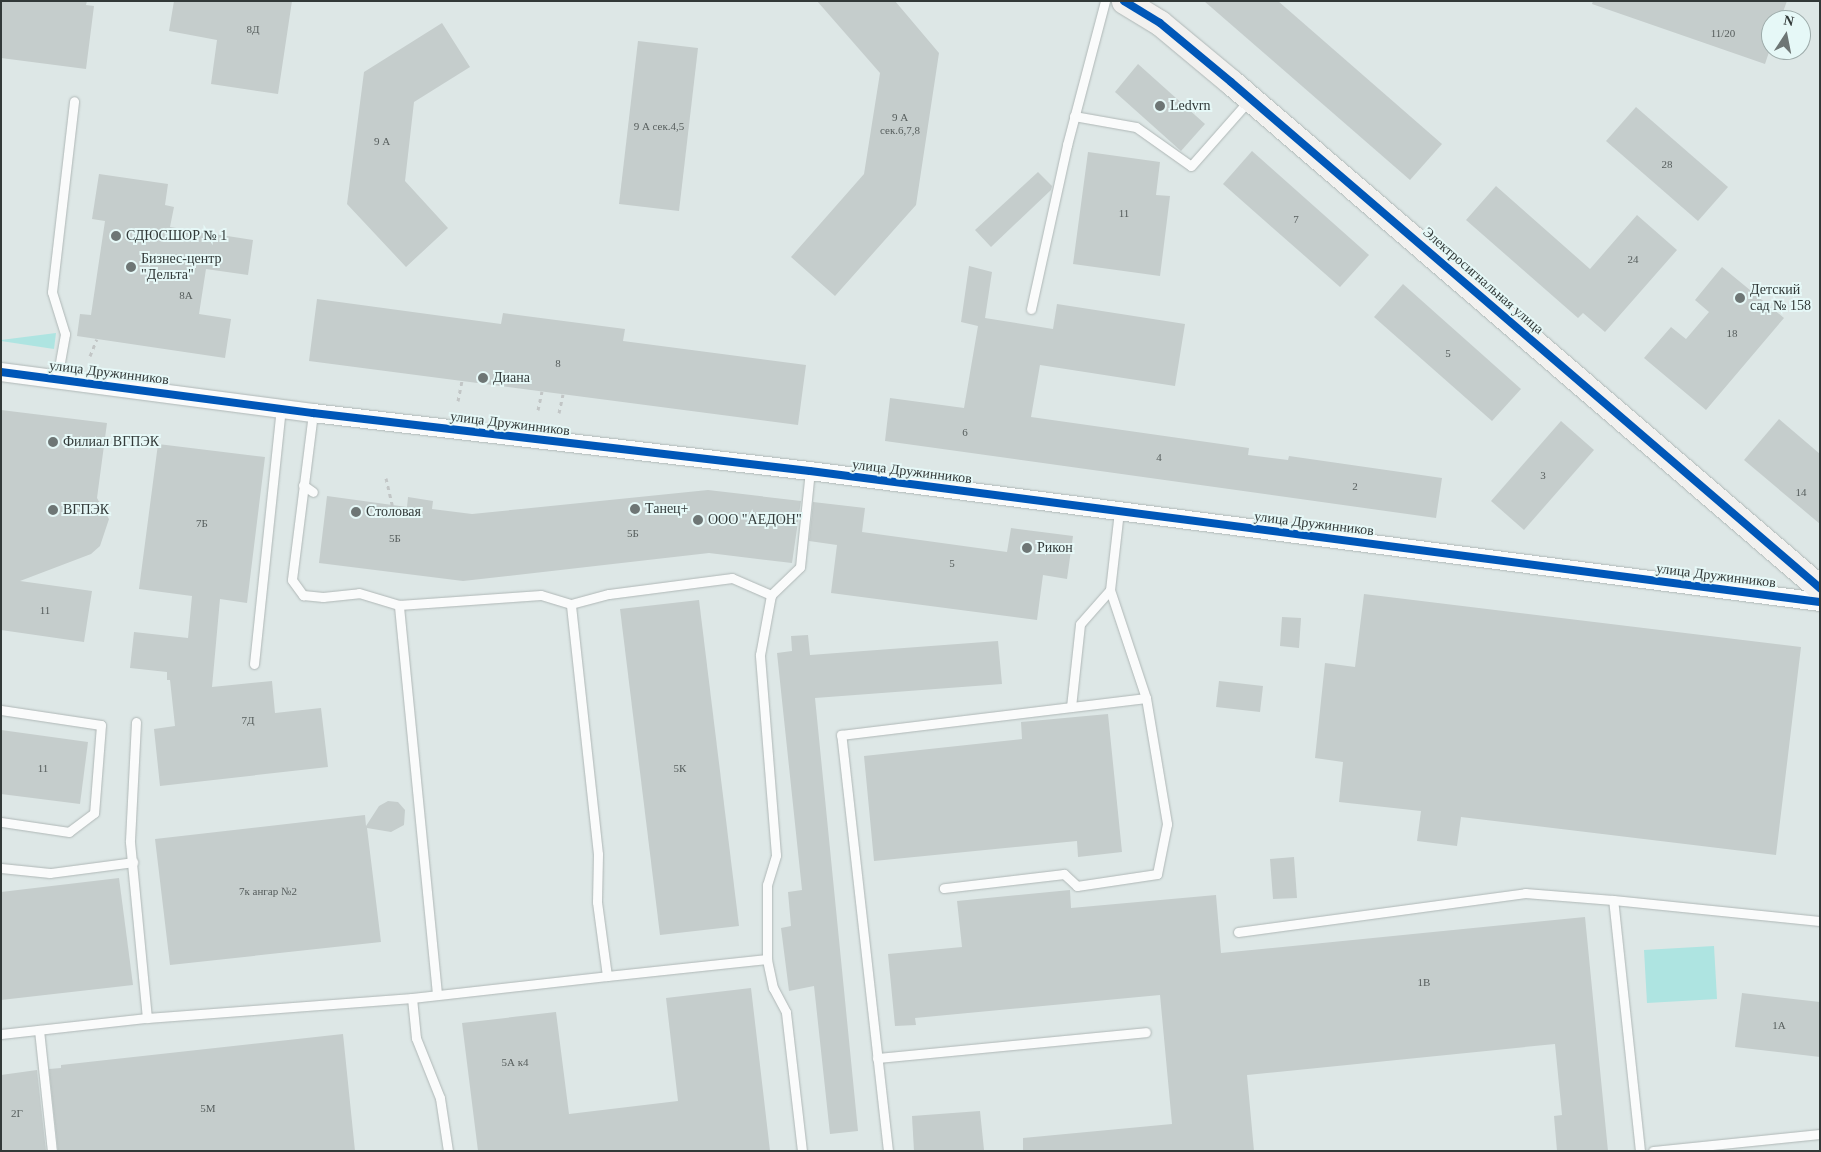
<!DOCTYPE html>
<meta charset="utf-8">
<style>
body{margin:0}
#map{position:relative;width:1821px;height:1152px;overflow:hidden;background:#dde7e6;font-family:"Times New Roman",serif}
div>[style]{position:absolute}
[style*='--x']{left:calc(var(--x)*1px);top:calc(var(--y)*1px);width:calc(var(--w)*1px);rotate:calc(var(--a)*1deg)}
.green>*{inset:0;background:#aee4e1}
.building>*{inset:0;background:#c5cdcc}
.path>*{height:3px;margin-top:-1.5px;transform-origin:0;background:repeating-linear-gradient(90deg,#c2c6c6 0 4px,transparent 0 8px)}
.roads{filter:drop-shadow(0 0 1px #afb7b6) drop-shadow(0 0 1px #afb7b6)}
.lane>*{height:9px;margin:-4.5px;padding:0 4.5px;transform-origin:4.5px;border-radius:4.5px;background:#fafbfb}
.street>*{height:18px;margin:-9px;padding:0 9px;transform-origin:9px;border-radius:9px;background:#fafbfb}
.secondary>*{height:25px;margin:-12.5px;padding:0 12.5px;transform-origin:12.5px;border-radius:12.5px;background:#f2f1ef}
.cycleway>*{height:8px;margin:-4px;padding:0 4px;transform-origin:4px;border-radius:4px;background:#0057b8}
.dots>*{width:14px;height:14px;translate:-50% -50%;box-sizing:border-box;border:2px solid #e6f8f7;border-radius:50%}
span{translate:-50% -50%;white-space:nowrap;text-align:center;line-height:1.15;-webkit-text-stroke:4px #e6f8f7;paint-order:stroke}
.number-label{font-size:11px;color:#575e5d}
.number-label span{-webkit-text-stroke-width:0}
.poi-label{font-size:14px;color:#323938}
.left{translate:0 -50%;text-align:left}
.street-label{font-size:14px;color:#323938}
.frame{position:absolute;inset:0;border:2px solid #323938;pointer-events:none}
.north{position:absolute;left:1761px;top:10px;width:50px;height:50px;box-sizing:border-box;background:#e6f8f7;border:1px solid #9eacab;border-radius:50%;rotate:11deg;font-size:14px;font-weight:700;line-height:20px;text-align:center;color:#323938}
.north::after{content:'';display:block;margin:auto;width:18px;height:22px;background:#6e7675;clip-path:polygon(50% 0,100% 100%,50% 72%,0 100%)}
</style>
<div id="map">
<div class="green">
<div style="clip-path:polygon(56px 333px,54px 349px,1px 341px,1px 340px)"></div>
<div style="clip-path:polygon(1714px 946px,1717px 999px,1647px 1003px,1644px 950px)"></div>
</div>
<div class="building">
<div style="clip-path:polygon(1px 1px,87px 1px,86px 5px,94px 6px,86px 69px,1px 58px)"></div>
<div style="clip-path:polygon(174px 1px,292px 1px,278px 94px,211px 84px,217px 40px,169px 31px)"></div>
<div style="clip-path:polygon(817px 1px,895px 1px,939px 53px,916px 205px,835px 296px,791px 257px,864px 174px,880px 73px)"></div>
<div style="clip-path:polygon(1204px 1px,1278px 1px,1442px 144px,1410px 180px)"></div>
<div style="clip-path:polygon(1593px 1px,1787px 1px,1780px 20px,1771px 20px,1771px 46px,1765px 64px,1592px 4px)"></div>
<div style="clip-path:polygon(442px 23px,470px 67px,414px 102px,405px 181px,448px 228px,406px 267px,347px 204px,364px 72px)"></div>
<div style="clip-path:polygon(638px 41px,698px 48px,679px 211px,619px 204px)"></div>
<div style="clip-path:polygon(1138px 64px,1205px 124px,1181px 151px,1115px 92px)"></div>
<div style="clip-path:polygon(1636px 107px,1728px 187px,1698px 221px,1606px 141px)"></div>
<div style="clip-path:polygon(1252px 151px,1369px 255px,1340px 287px,1223px 184px)"></div>
<div style="clip-path:polygon(1088px 152px,1160px 162px,1156px 195px,1170px 196px,1160px 276px,1073px 264px)"></div>
<div style="clip-path:polygon(1038px 172px,1052px 186px,1051px 190px,991px 247px,975px 230px)"></div>
<div style="clip-path:polygon(99px 174px,168px 184px,165px 205px,174px 207px,170px 227px,253px 240px,248px 275px,206px 269px,199px 314px,231px 319px,225px 358px,77px 336px,80px 314px,91px 315px,105px 221px,92px 219px)"></div>
<div style="clip-path:polygon(1496px 186px,1590px 269px,1637px 215px,1677px 250px,1605px 332px,1583px 313px,1578px 318px,1466px 220px)"></div>
<div style="clip-path:polygon(969px 266px,992px 272px,985px 318px,1053px 329px,1057px 304px,1185px 324px,1175px 386px,1040px 365px,1031px 417px,1249px 448px,1248px 455px,1288px 460px,1289px 456px,1442px 478px,1436px 518px,885px 441px,890px 398px,964px 408px,978px 326px,961px 322px)"></div>
<div style="clip-path:polygon(1722px 267px,1784px 318px,1706px 410px,1644px 358px,1671px 327px,1686px 339px,1709px 312px,1695px 300px)"></div>
<div style="clip-path:polygon(1403px 284px,1521px 389px,1492px 421px,1374px 317px)"></div>
<div style="clip-path:polygon(317px 299px,501px 324px,503px 313px,625px 329px,623px 341px,806px 365px,798px 425px,309px 361px)"></div>
<div style="clip-path:polygon(1px 410px,107px 423px,97px 498px,109px 519px,100px 546px,91px 554px,20px 581px,92px 591px,84px 642px,1px 630px)"></div>
<div style="clip-path:polygon(1779px 419px,1820px 454px,1820px 524px,1744px 460px)"></div>
<div style="clip-path:polygon(1561px 421px,1594px 450px,1524px 530px,1491px 501px)"></div>
<div style="clip-path:polygon(158px 444px,265px 457px,247px 603px,220px 599px,212px 687px,272px 681px,275px 713px,321px 708px,328px 767px,160px 786px,154px 729px,175px 726px,170px 680px,167px 680px,167px 672px,130px 668px,134px 632px,188px 638px,192px 596px,139px 589px)"></div>
<div style="clip-path:polygon(708px 490px,801px 501px,792px 563px,709px 553px,463px 581px,319px 563px,327px 496px,407px 507px,408px 497px,433px 501px,432px 509px,472px 514px)"></div>
<div style="clip-path:polygon(813px 502px,865px 508px,862px 532px,1007px 552px,1011px 528px,1073px 536px,1067px 579px,1043px 575px,1037px 620px,831px 593px,837px 545px,809px 541px)"></div>
<div style="clip-path:polygon(1364px 594px,1801px 647px,1776px 855px,1461px 817px,1457px 846px,1417px 841px,1421px 811px,1339px 802px,1343px 762px,1315px 758px,1325px 663px,1355px 667px)"></div>
<div style="clip-path:polygon(699px 600px,739px 926px,660px 935px,620px 609px)"></div>
<div style="clip-path:polygon(1282px 617px,1301px 618px,1299px 648px,1280px 646px)"></div>
<div style="clip-path:polygon(808px 635px,810px 655px,998px 641px,1002px 684px,815px 698px,858px 1131px,830px 1134px,814px 986px,789px 991px,781px 928px,791px 926px,788px 892px,802px 890px,777px 653px,792px 651px,791px 636px)"></div>
<div style="clip-path:polygon(1219px 681px,1263px 686px,1260px 712px,1216px 707px)"></div>
<div style="clip-path:polygon(1108px 714px,1122px 852px,1078px 857px,1077px 841px,874px 861px,864px 756px,1022px 739px,1021px 722px)"></div>
<div style="clip-path:polygon(1px 730px,88px 742px,80px 804px,1px 794px)"></div>
<div style="clip-path:polygon(388px 801px,398px 802px,405px 810px,404px 825px,391px 832px,367px 828px,381px 942px,170px 965px,155px 839px,365px 815px,366px 826px,379px 806px)"></div>
<div style="clip-path:polygon(1294px 857px,1297px 898px,1273px 899px,1270px 859px)"></div>
<div style="clip-path:polygon(119px 878px,133px 985px,1px 1000px,1px 892px)"></div>
<div style="clip-path:polygon(1070px 890px,1071px 908px,1216px 895px,1221px 953px,1585px 917px,1608px 1151px,1557px 1151px,1554px 1116px,1562px 1115px,1555px 1044px,1247px 1075px,1254px 1151px,1023px 1151px,1023px 1138px,1172px 1124px,1160px 995px,915px 1018px,916px 1025px,895px 1026px,888px 954px,962px 947px,957px 901px)"></div>
<div style="clip-path:polygon(751px 988px,770px 1151px,478px 1151px,462px 1023px,556px 1012px,569px 1114px,678px 1101px,666px 998px)"></div>
<div style="clip-path:polygon(1742px 993px,1820px 1002px,1820px 1057px,1735px 1047px)"></div>
<div style="clip-path:polygon(343px 1034px,355px 1151px,58px 1151px,49px 1069px,61px 1068px,61px 1065px)"></div>
<div style="clip-path:polygon(37px 1070px,46px 1151px,1px 1151px,1px 1075px)"></div>
<div style="clip-path:polygon(980px 1111px,984px 1150px,914px 1151px,912px 1116px)"></div>
</div>
<div class="path">
<div style="--x:90;--y:356;--w:18;--a:-68"></div>
<div style="--x:458;--y:401;--w:20;--a:-79"></div>
<div style="--x:538;--y:410;--w:19;--a:-78"></div>
<div style="--x:559;--y:413;--w:19;--a:-78"></div>
<div style="--x:386;--y:478;--w:28;--a:77"></div>
</div>
<div class="roads">
<div class="lane">
<div style="--x:1074;--y:116;--w:63;--a:10.1"></div>
<div style="--x:1136;--y:127;--w:67;--a:35.3"></div>
<div style="--x:1191;--y:166;--w:89;--a:-48.6"></div>
<div style="--x:1031;--y:309;--w:168;--a:-77.6"></div>
<div style="--x:1067;--y:145;--w:149;--a:-75.2"></div>
<div style="--x:57;--y:379;--w:46;--a:-79.9"></div>
<div style="--x:65;--y:334;--w:44;--a:-107.2"></div>
<div style="--x:52;--y:292;--w:192;--a:-83.4"></div>
<div style="--x:313;--y:413;--w:168;--a:97.2"></div>
<div style="--x:292;--y:580;--w:19;--a:54"></div>
<div style="--x:303;--y:595;--w:20;--a:6"></div>
<div style="--x:323;--y:597;--w:36;--a:-6"></div>
<div style="--x:359;--y:593;--w:42;--a:16.7"></div>
<div style="--x:303;--y:485;--w:12;--a:35"></div>
<div style="--x:1119;--y:511;--w:80;--a:96.5"></div>
<div style="--x:1110;--y:590;--w:114;--a:71.6"></div>
<div style="--x:254;--y:664;--w:257;--a:-84"></div>
<div style="--x:1071;--y:707;--w:83;--a:-83.8"></div>
<div style="--x:1080;--y:624;--w:45;--a:-48.6"></div>
<div style="--x:1;--y:710;--w:101;--a:8.5"></div>
<div style="--x:101;--y:725;--w:88;--a:94.5"></div>
<div style="--x:94;--y:813;--w:31;--a:143"></div>
<div style="--x:69;--y:832;--w:69;--a:-171.6"></div>
<div style="--x:136;--y:722;--w:120;--a:92.9"></div>
<div style="--x:130;--y:842;--w:177;--a:84.5"></div>
<div style="--x:1;--y:868;--w:49;--a:5.8"></div>
<div style="--x:50;--y:873;--w:84;--a:-7.5"></div>
<div style="--x:1238;--y:932;--w:290;--a:-7.7"></div>
<div style="--x:1525;--y:893;--w:88;--a:4.5"></div>
<div style="--x:607;--y:976;--w:161;--a:-6.1"></div>
<div style="--x:437;--y:994;--w:391;--a:-95.6"></div>
<div style="--x:399;--y:605;--w:142;--a:-4"></div>
<div style="--x:541;--y:595;--w:31;--a:17"></div>
<div style="--x:39;--y:1030;--w:122;--a:83.9"></div>
<div style="--x:1;--y:1034;--w:147;--a:-6.3"></div>
<div style="--x:147;--y:1018;--w:266;--a:-4.3"></div>
<div style="--x:877;--y:1058;--w:270;--a:-5.5"></div>
<div style="--x:448;--y:1151;--w:54;--a:-98.6"></div>
<div style="--x:440;--y:1098;--w:65;--a:-111.8"></div>
<div style="--x:416;--y:1038;--w:40;--a:-95.7"></div>
<div style="--x:412;--y:998;--w:196;--a:-6.4"></div>
<div style="--x:607;--y:976;--w:75;--a:-97.7"></div>
<div style="--x:597;--y:902;--w:48;--a:-88.8"></div>
<div style="--x:598;--y:854;--w:251;--a:-96.2"></div>
<div style="--x:571;--y:604;--w:39;--a:-15"></div>
<div style="--x:609;--y:594;--w:124;--a:-7.4"></div>
<div style="--x:732;--y:578;--w:43;--a:23.6"></div>
<div style="--x:802;--y:1151;--w:140;--a:-96.6"></div>
<div style="--x:786;--y:1012;--w:27;--a:-118"></div>
<div style="--x:773;--y:988;--w:30;--a:-102"></div>
<div style="--x:767;--y:959;--w:74;--a:-90"></div>
<div style="--x:767;--y:885;--w:31;--a:-73"></div>
<div style="--x:776;--y:855;--w:201;--a:-94.6"></div>
<div style="--x:760;--y:655;--w:61;--a:-79.6"></div>
<div style="--x:771;--y:595;--w:40;--a:-44"></div>
<div style="--x:800;--y:567;--w:97;--a:-84.1"></div>
<div style="--x:888;--y:1151;--w:419;--a:-96.4"></div>
<div style="--x:841;--y:735;--w:307;--a:-6.9"></div>
<div style="--x:1146;--y:698;--w:128;--a:80.5"></div>
<div style="--x:1167;--y:824;--w:51;--a:101.3"></div>
<div style="--x:1157;--y:874;--w:81;--a:171.5"></div>
<div style="--x:1077;--y:886;--w:18;--a:-137"></div>
<div style="--x:1064;--y:874;--w:121;--a:173.3"></div>
<div style="--x:1640;--y:1151;--w:252;--a:-96.1"></div>
<div style="--x:1613;--y:900;--w:208;--a:5.8"></div>
<div style="--x:1653;--y:1151;--w:168;--a:-5.8"></div>
</div>
<div class="street">
<div style="--x:1;--y:372;--w:315;--a:7.5"></div>
<div style="--x:313;--y:413;--w:500;--a:6.66"></div>
<div style="--x:810;--y:471;--w:1018;--a:7.39"></div>
</div>
<div class="secondary">
<div style="--x:1124;--y:1;--w:42;--a:31.4"></div>
<div style="--x:1160;--y:23;--w:92;--a:39.7"></div>
<div style="--x:1231;--y:82;--w:777;--a:40.67"></div>
</div>
</div>
<div class="cycleway">
<div style="--x:1124;--y:1;--w:42;--a:31.4"></div>
<div style="--x:1160;--y:23;--w:92;--a:39.7"></div>
<div style="--x:1231;--y:82;--w:777;--a:40.67"></div>
<div style="--x:1;--y:372;--w:315;--a:7.5"></div>
<div style="--x:313;--y:413;--w:500;--a:6.66"></div>
<div style="--x:810;--y:471;--w:1018;--a:7.39"></div>
</div>
<div class="dots">
<div style="left:1160px;top:106px;background:#6e7675"></div>
<div style="left:116px;top:236px;background:#6e7675"></div>
<div style="left:131px;top:267px;background:#6e7675"></div>
<div style="left:1740px;top:298px;background:#6e7675"></div>
<div style="left:483px;top:378px;background:#6e7675"></div>
<div style="left:53px;top:442px;background:#6e7675"></div>
<div style="left:635px;top:509px;background:#6e7675"></div>
<div style="left:53px;top:510px;background:#6e7675"></div>
<div style="left:356px;top:512px;background:#6e7675"></div>
<div style="left:698px;top:520px;background:#6e7675"></div>
<div style="left:1027px;top:548px;background:#6e7675"></div>
</div>
<div class="number-label">
<span style="left:253px;top:29px">8Д</span>
<span style="left:1723px;top:33px">11/20</span>
<span style="left:900px;top:124px">9 А<br>сек.6,7,8</span>
<span style="left:659px;top:126px">9 А сек.4,5</span>
<span style="left:382px;top:141px">9 А</span>
<span style="left:1667px;top:164px">28</span>
<span style="left:1124px;top:213px">11</span>
<span style="left:1296px;top:219px">7</span>
<span style="left:1633px;top:259px">24</span>
<span style="left:186px;top:295px">8А</span>
<span style="left:1732px;top:333px">18</span>
<span style="left:1448px;top:353px">5</span>
<span style="left:558px;top:363px">8</span>
<span style="left:965px;top:432px">6</span>
<span style="left:1159px;top:457px">4</span>
<span style="left:1543px;top:475px">3</span>
<span style="left:1355px;top:486px">2</span>
<span style="left:1801px;top:492px">14</span>
<span style="left:202px;top:523px">7Б</span>
<span style="left:633px;top:533px">5Б</span>
<span style="left:395px;top:538px">5Б</span>
<span style="left:952px;top:563px">5</span>
<span style="left:45px;top:610px">11</span>
<span style="left:248px;top:720px">7Д</span>
<span style="left:43px;top:768px">11</span>
<span style="left:680px;top:768px">5К</span>
<span style="left:268px;top:891px">7к ангар №2</span>
<span style="left:1424px;top:982px">1В</span>
<span style="left:1779px;top:1025px">1А</span>
<span style="left:515px;top:1062px">5А к4</span>
<span style="left:208px;top:1108px">5М</span>
<span style="left:17px;top:1113px">2Г</span>
</div>
<div class="poi-label">
<span class="left" style="left:1170px;top:106px">Ledvrn</span>
<span class="left" style="left:126px;top:236px">СДЮСШОР № 1</span>
<span class="left" style="left:141px;top:267px">Бизнес-центр<br>"Дельта"</span>
<span class="left" style="left:1750px;top:298px">Детский<br>сад № 158</span>
<span class="left" style="left:493px;top:378px">Диана</span>
<span class="left" style="left:63px;top:442px">Филиал ВГПЭК</span>
<span class="left" style="left:645px;top:509px">Танец+</span>
<span class="left" style="left:63px;top:510px">ВГПЭК</span>
<span class="left" style="left:366px;top:512px">Столовая</span>
<span class="left" style="left:708px;top:520px">ООО "АЕДОН"</span>
<span class="left" style="left:1037px;top:548px">Рикон</span>
</div>
<div class="street-label">
<span style="left:1483px;top:281px;rotate:41deg">Электросигнальная улица</span>
<span style="left:109px;top:373px;rotate:7deg">улица Дружинников</span>
<span style="left:510px;top:424px;rotate:7deg">улица Дружинников</span>
<span style="left:912px;top:472px;rotate:7deg">улица Дружинников</span>
<span style="left:1314px;top:524px;rotate:7deg">улица Дружинников</span>
<span style="left:1716px;top:576px;rotate:7deg">улица Дружинников</span>
</div>
<div class="frame"></div>
<div class="north">N</div>
</div>
